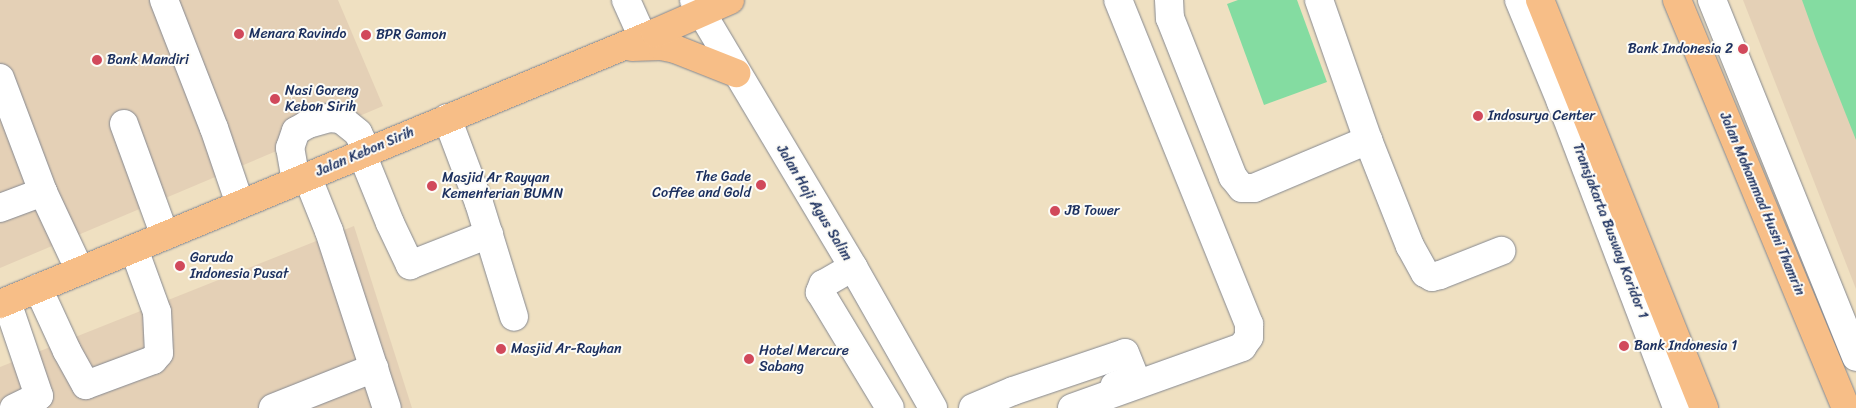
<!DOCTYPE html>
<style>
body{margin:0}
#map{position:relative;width:1856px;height:408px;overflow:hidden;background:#efe0c1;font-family:Sriracha,sans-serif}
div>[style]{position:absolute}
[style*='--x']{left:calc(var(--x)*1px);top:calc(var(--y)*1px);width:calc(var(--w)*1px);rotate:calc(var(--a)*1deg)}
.built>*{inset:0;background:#e4d0b6}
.green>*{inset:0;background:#84dca1}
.roads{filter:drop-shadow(0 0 1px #858890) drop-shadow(0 0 1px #858890)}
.minor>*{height:28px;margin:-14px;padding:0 14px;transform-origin:14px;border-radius:14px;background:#fff}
.major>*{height:28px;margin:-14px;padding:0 14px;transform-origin:14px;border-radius:14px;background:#f7be87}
.dots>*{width:14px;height:14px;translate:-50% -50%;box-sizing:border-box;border:2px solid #fdfcf7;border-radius:50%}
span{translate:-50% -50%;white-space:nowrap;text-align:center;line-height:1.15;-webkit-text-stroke:4px #fdfcf7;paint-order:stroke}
.poi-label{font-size:14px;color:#1b2f5e}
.left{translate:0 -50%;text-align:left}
.right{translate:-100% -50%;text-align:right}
.street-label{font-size:14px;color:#1b2f5e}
</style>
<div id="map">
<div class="built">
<div style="clip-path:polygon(0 0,338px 0,383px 106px,0 268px)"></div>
<div style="clip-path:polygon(1743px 0,1856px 0,1856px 289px)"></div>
<div style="clip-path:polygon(354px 226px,412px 408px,0 408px,0 367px)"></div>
</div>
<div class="green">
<div style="clip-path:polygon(1238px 0,1297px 0,1327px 82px,1264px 105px,1227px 4px)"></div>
<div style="clip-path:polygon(1802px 0,1856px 0,1856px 140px,1816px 39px)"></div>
</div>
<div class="roads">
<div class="minor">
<div style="--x:164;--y:0;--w:137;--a:68.7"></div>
<div style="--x:214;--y:128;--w:80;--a:71.1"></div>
<div style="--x:626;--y:0;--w:42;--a:65.9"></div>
<div style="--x:694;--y:0;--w:311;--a:59.2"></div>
<div style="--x:853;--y:267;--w:162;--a:60.4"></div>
<div style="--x:1169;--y:0;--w:18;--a:87"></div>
<div style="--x:1170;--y:18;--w:171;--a:68.4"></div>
<div style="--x:1233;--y:177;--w:14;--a:51"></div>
<div style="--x:1242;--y:188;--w:12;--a:0"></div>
<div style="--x:1254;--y:188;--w:124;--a:-22.8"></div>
<div style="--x:1368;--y:140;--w:114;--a:68.4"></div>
<div style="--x:1410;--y:246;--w:31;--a:61"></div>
<div style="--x:1425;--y:273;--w:8;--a:30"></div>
<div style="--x:1432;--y:277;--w:8;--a:-14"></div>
<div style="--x:1440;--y:275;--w:66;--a:-21.5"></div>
<div style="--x:1319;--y:0;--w:148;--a:70.7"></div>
<div style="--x:1519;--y:0;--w:110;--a:67.6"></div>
<div style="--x:1561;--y:102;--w:327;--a:69.2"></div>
<div style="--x:1712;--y:0;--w:385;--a:68"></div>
<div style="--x:0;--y:78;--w:122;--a:69.3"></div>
<div style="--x:43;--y:192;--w:87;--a:64.9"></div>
<div style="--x:447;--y:118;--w:91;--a:69.4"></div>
<div style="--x:479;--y:203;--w:119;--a:72.9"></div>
<div style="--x:124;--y:124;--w:119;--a:69.9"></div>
<div style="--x:362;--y:154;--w:74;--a:67.9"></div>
<div style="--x:390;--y:223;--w:47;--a:64.5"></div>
<div style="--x:410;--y:265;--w:85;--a:-21.4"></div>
<div style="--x:307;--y:176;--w:59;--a:68.2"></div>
<div style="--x:329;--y:231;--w:186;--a:71.9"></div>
<div style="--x:296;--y:181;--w:34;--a:-100"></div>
<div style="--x:290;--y:148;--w:18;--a:-71"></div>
<div style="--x:296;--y:131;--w:14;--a:-30"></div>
<div style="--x:308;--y:124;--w:22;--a:-16"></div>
<div style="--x:329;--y:118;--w:12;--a:5"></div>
<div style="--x:341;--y:119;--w:22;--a:39"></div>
<div style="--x:358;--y:133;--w:20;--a:63"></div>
<div style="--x:0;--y:208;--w:46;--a:-20.4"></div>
<div style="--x:853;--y:267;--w:34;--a:150"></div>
<div style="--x:823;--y:284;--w:9;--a:111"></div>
<div style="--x:820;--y:292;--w:135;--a:58.9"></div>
<div style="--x:38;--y:288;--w:69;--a:65.3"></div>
<div style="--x:67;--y:351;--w:39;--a:61"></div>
<div style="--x:86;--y:385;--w:72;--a:-20.5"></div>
<div style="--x:153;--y:360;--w:9;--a:-49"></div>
<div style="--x:159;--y:353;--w:41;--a:-92.8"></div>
<div style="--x:157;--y:312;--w:67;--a:-110.1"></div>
<div style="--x:7;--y:302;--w:99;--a:71.2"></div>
<div style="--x:39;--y:396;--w:28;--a:154"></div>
<div style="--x:273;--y:408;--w:109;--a:-21.6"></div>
<div style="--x:973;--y:408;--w:43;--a:-23"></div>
<div style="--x:1013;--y:391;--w:118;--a:-18.7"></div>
<div style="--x:1125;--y:353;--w:27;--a:68"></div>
<div style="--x:1135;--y:378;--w:22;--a:159"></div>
<div style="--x:1072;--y:408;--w:181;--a:-19.7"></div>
<div style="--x:1242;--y:347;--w:12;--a:-55"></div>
<div style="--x:1249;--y:337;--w:13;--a:-90"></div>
<div style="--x:1249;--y:324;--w:349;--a:-112"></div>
</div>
<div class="major">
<div style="--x:1540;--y:0;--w:440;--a:68.1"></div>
<div style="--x:1677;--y:0;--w:442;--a:67.5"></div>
<div style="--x:632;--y:47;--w:29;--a:-2"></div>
<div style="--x:661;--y:46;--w:14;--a:12"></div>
<div style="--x:675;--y:49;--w:66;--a:21.5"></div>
<div style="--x:0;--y:304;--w:709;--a:-22.48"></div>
<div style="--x:655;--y:33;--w:82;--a:-23.7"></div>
</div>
</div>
<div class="dots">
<div style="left:239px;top:34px;background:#d1495b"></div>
<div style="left:366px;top:35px;background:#d1495b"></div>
<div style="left:1743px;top:49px;background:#d1495b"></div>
<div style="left:97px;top:60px;background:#d1495b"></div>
<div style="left:275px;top:99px;background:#d1495b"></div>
<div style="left:1478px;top:116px;background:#d1495b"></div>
<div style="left:761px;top:185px;background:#d1495b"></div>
<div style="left:432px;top:186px;background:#d1495b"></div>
<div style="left:1055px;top:211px;background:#d1495b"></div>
<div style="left:180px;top:266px;background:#d1495b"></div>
<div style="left:1624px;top:346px;background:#d1495b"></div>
<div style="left:501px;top:349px;background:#d1495b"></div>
<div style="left:749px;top:359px;background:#d1495b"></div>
</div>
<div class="poi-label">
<span class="left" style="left:249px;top:34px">Menara Ravindo</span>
<span class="left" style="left:376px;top:35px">BPR Gamon</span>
<span class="right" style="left:1733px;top:49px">Bank Indonesia 2</span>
<span class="left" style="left:107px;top:60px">Bank Mandiri</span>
<span class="left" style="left:285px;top:99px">Nasi Goreng<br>Kebon Sirih</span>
<span class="left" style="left:1488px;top:116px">Indosurya Center</span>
<span class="right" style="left:751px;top:185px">The Gade<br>Coffee and Gold</span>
<span class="left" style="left:442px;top:186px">Masjid Ar Rayyan<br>Kementerian BUMN</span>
<span class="left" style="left:1065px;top:211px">JB Tower</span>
<span class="left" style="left:190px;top:266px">Garuda<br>Indonesia Pusat</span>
<span class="left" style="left:1634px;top:346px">Bank Indonesia 1</span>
<span class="left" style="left:511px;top:349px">Masjid Ar-Rayhan</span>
<span class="left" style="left:759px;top:359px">Hotel Mercure<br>Sabang</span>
</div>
<div class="street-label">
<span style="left:365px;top:152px;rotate:-23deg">Jalan Kebon Sirih</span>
<span style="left:814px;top:203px;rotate:59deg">Jalan Haji Agus Salim</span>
<span style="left:1762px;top:204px;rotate:67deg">Jalan Mohammad Husni Thamrin</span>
<span style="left:1610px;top:231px;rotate:69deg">Transjakarta Busway Koridor 1</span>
</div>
</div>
